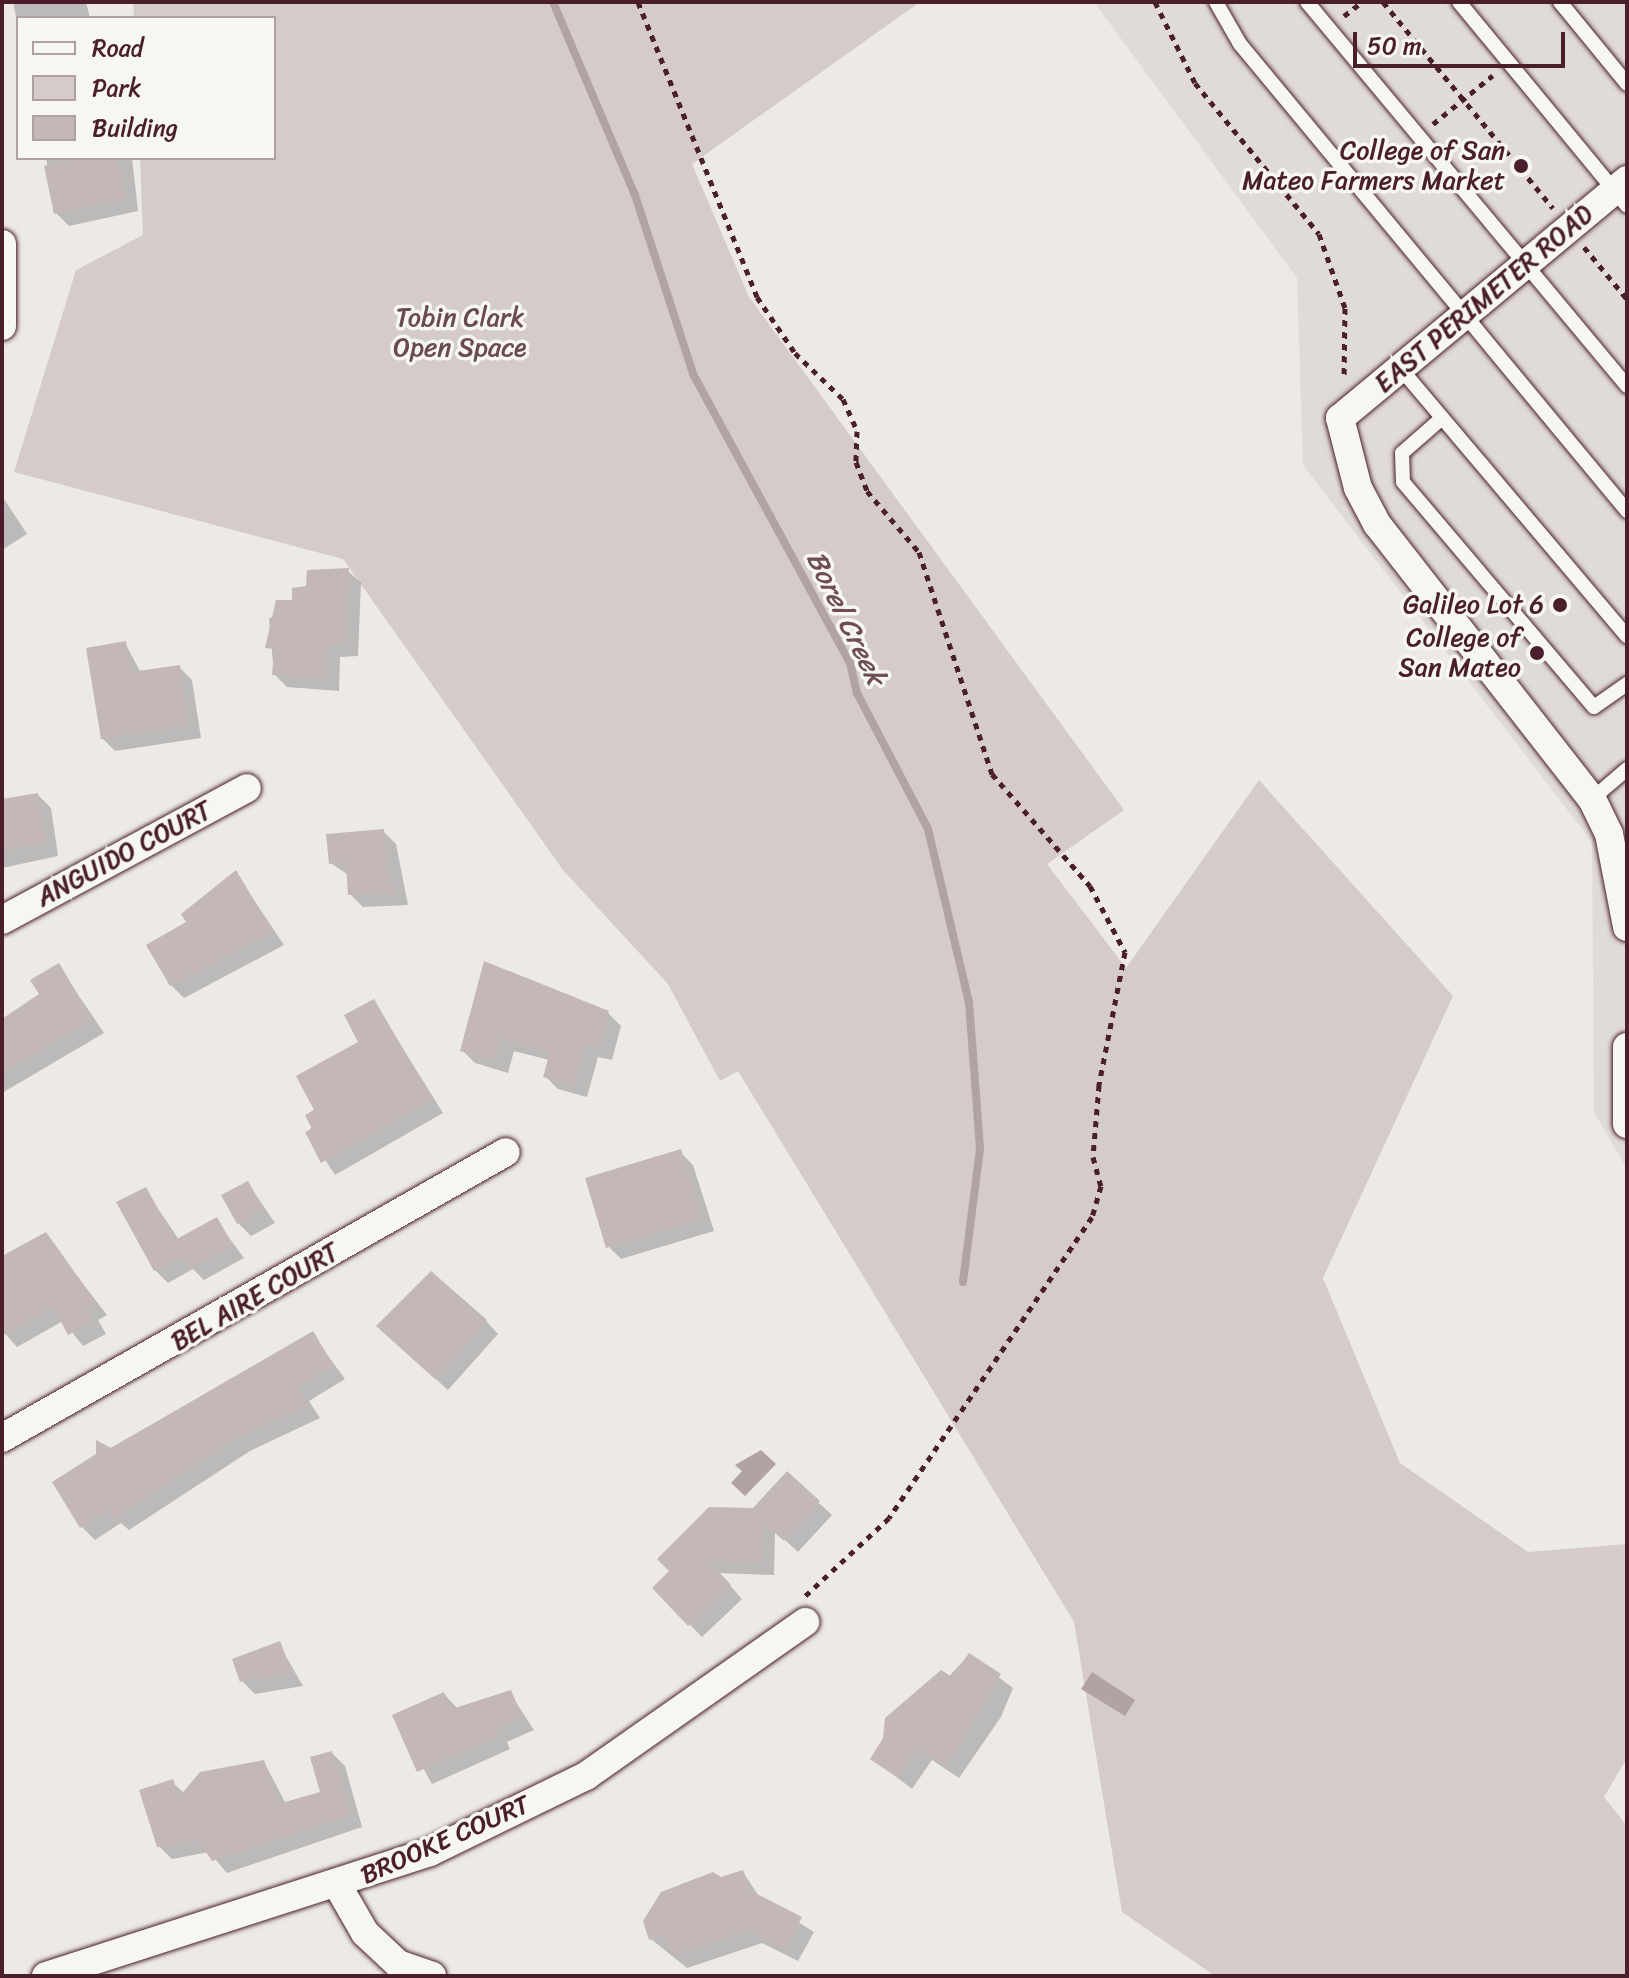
<!DOCTYPE html>
<style>
body{margin:0}
#map{position:relative;width:1629px;height:1978px;overflow:hidden;background:#ece9e6;font-family:Sriracha,sans-serif}
div>[style]{position:absolute}
[style*='--x']{left:calc(var(--x)*1px);top:calc(var(--y)*1px);width:calc(var(--w)*1px);rotate:calc(var(--a)*1deg)}
.built>*{inset:0;background:#e0dad8}
.green>*{inset:0;background:#d4cbca}
.water>*{inset:0;background:#b1a2a3}
.shadow>*{inset:0;background:#0003}
.stream>*{height:8px;margin:-4px;padding:0 4px;transform-origin:4px;border-radius:4px;background:#b1a2a3}
.building>*{inset:0;background:#c4b7b7}
.path>*{height:5px;margin-top:-2.5px;transform-origin:0;background:repeating-linear-gradient(90deg,#4a1f2b 0 6px,transparent 0 12px)}
.roads{filter:drop-shadow(0 0 2px #4a1f2b) drop-shadow(0 0 2px #4a1f2b)}
.lane>*{height:14px;margin:-7px;padding:0 7px;transform-origin:7px;border-radius:7px;background:#f6f6f2}
.street>*{height:28px;margin:-14px;padding:0 14px;transform-origin:14px;border-radius:14px;background:#f6f6f2}
.dots>*{width:22px;height:22px;translate:-50% -50%;box-sizing:border-box;border:4px solid #f6f6f2;border-radius:50%}
span{translate:-50% -50%;white-space:nowrap;text-align:center;line-height:1.15;-webkit-text-stroke:7px #f6f6f2;paint-order:stroke}
.poi-label{font-size:26px;color:#4a1f2b}
.right{translate:-100% -50%;text-align:right}
.street-label{font-size:26px;color:#4a1f2b}
.park-label{font-size:26px;color:#6c4a53}
.water-label{font-size:28px;color:#6e4d55;font-style:italic}
.frame{position:absolute;inset:0;border:4px solid #4a1f2b;pointer-events:none}
.legend{position:absolute;left:16px;top:16px;width:260px;height:144px;box-sizing:border-box;background:#f6f6f2;border:2px solid #b1a0a2;margin:0;padding:10px 14px;list-style:none;font-size:24px;color:#4a1f2b}
.legend li{display:flex;align-items:center;gap:16px;height:40px}
.legend b{width:40px;border:2px solid #b1a0a2}
.scale{position:absolute;left:1353px;top:32px;width:212px;height:36px;box-sizing:border-box;border:4px solid #4a1f2b;border-top:0;padding-left:10px;font-size:24px;line-height:28px;white-space:nowrap;color:#4a1f2b;-webkit-text-stroke:6px #f6f6f2;paint-order:stroke}
</style>
<div id="map">
<div class="built">
<div style="clip-path:polygon(1094px 2px,1627px 2px,1627px 1169px,1594px 1112px,1592px 842px,1303px 465px,1297px 278px)"></div>
</div>
<div class="green">
<div style="clip-path:polygon(133px 2px,920px 2px,692px 164px,749px 297px,1124px 810px,1047px 864px,1126px 968px,1259px 780px,1453px 996px,1323px 1278px,1400px 1463px,1528px 1552px,1627px 1544px,1627px 1758px,1604px 1797px,1627px 1826px,1627px 1976px,1215px 1976px,1122px 1912px,1074px 1622px,738px 1071px,720px 1081px,668px 984px,563px 870px,343px 559px,14px 472px,76px 270px,143px 235px,140px 158px,274px 158px,274px 18px,134px 18px)"></div>
</div>
<div class="water">
<div style="clip-path:polygon(761px 1450px,776px 1464px,745px 1496px,731px 1483px,742px 1471px,735px 1465px)"></div>
<div style="clip-path:polygon(1092px 1672px,1135px 1700px,1125px 1716px,1081px 1689px)"></div>
</div>
<div class="shadow">
<div style="clip-path:polygon(13px 2px,86px 2px,90px 18px,18px 18px,18px 27px)"></div>
<div style="clip-path:polygon(46px 158px,132px 158px,138px 211px,69px 226px,56px 213px)"></div>
<div style="clip-path:polygon(2px 496px,27px 534px,2px 550px)"></div>
<div style="clip-path:polygon(348px 571px,361px 583px,358px 656px,340px 657px,339px 691px,287px 687px,274px 674px,269px 619px,308px 588px)"></div>
<div style="clip-path:polygon(125px 643px,141px 673px,179px 667px,192px 680px,201px 738px,115px 751px,102px 738px)"></div>
<div style="clip-path:polygon(38px 795px,51px 808px,58px 856px,2px 868px,2px 801px)"></div>
<div style="clip-path:polygon(383px 831px,396px 844px,408px 905px,363px 907px,350px 894px,348px 875px,331px 863px)"></div>
<div style="clip-path:polygon(236px 873px,284px 945px,184px 998px,171px 985px)"></div>
<div style="clip-path:polygon(486px 964px,608px 1013px,621px 1026px,612px 1060px,598px 1057px,587px 1097px,558px 1089px,545px 1076px,549px 1060px,514px 1051px,508px 1073px,475px 1063px,462px 1050px)"></div>
<div style="clip-path:polygon(58px 965px,104px 1033px,2px 1093px,2px 1020px,42px 995px)"></div>
<div style="clip-path:polygon(374px 1002px,443px 1113px,335px 1175px,308px 1133px,361px 1043px)"></div>
<div style="clip-path:polygon(680px 1152px,693px 1165px,714px 1231px,621px 1259px,608px 1246px)"></div>
<div style="clip-path:polygon(248px 1183px,275px 1223px,251px 1236px,238px 1223px)"></div>
<div style="clip-path:polygon(145px 1189px,179px 1240px,216px 1220px,244px 1258px,204px 1280px,193px 1269px,168px 1283px,155px 1270px)"></div>
<div style="clip-path:polygon(45px 1235px,107px 1315px,98px 1320px,106px 1334px,83px 1346px,63px 1321px,17px 1347px,2px 1330px,2px 1258px)"></div>
<div style="clip-path:polygon(486px 1321px,498px 1334px,448px 1390px,391px 1339px)"></div>
<div style="clip-path:polygon(312px 1334px,345px 1379px,309px 1401px,320px 1418px,250px 1451px,129px 1530px,121px 1523px,95px 1540px,82px 1527px,98px 1455px)"></div>
<div style="clip-path:polygon(787px 1474px,832px 1515px,798px 1552px,775px 1531px,774px 1575px,719px 1573px,742px 1599px,702px 1637px,654px 1588px,754px 1510px)"></div>
<div style="clip-path:polygon(279px 1644px,303px 1686px,255px 1694px,242px 1681px)"></div>
<div style="clip-path:polygon(969px 1655px,1013px 1688px,1001px 1717px,959px 1778px,932px 1760px,912px 1789px,872px 1758px)"></div>
<div style="clip-path:polygon(510px 1693px,534px 1730px,507px 1742px,510px 1749px,432px 1784px,394px 1716px,444px 1694px,458px 1709px)"></div>
<div style="clip-path:polygon(332px 1753px,345px 1766px,362px 1827px,227px 1873px,209px 1852px,172px 1859px,159px 1846px,172px 1782px,184px 1793px,264px 1762px,286px 1804px,323px 1794px)"></div>
<div style="clip-path:polygon(743px 1872px,760px 1898px,814px 1932px,798px 1961px,762px 1943px,687px 1968px,651px 1939px)"></div>
</div>
<div class="stream">
<div style="--x:553;--y:2;--w:210;--a:67"></div>
<div style="--x:635;--y:195;--w:188;--a:72"></div>
<div style="--x:693;--y:374;--w:329;--a:61.5"></div>
<div style="--x:850;--y:663;--w:31;--a:77"></div>
<div style="--x:857;--y:693;--w:153;--a:62.4"></div>
<div style="--x:928;--y:829;--w:178;--a:76.7"></div>
<div style="--x:969;--y:1002;--w:147;--a:85.7"></div>
<div style="--x:980;--y:1149;--w:134;--a:97.3"></div>
</div>
<div class="building">
<div style="clip-path:polygon(80px 158px,117px 158px,126px 198px,54px 214px,44px 166px)"></div>
<div style="clip-path:polygon(349px 568px,346px 643px,328px 645px,327px 679px,272px 675px,274px 649px,265px 648px,276px 600px,292px 600px,292px 588px,306px 586px,307px 570px)"></div>
<div style="clip-path:polygon(126px 641px,131px 672px,180px 665px,189px 725px,101px 739px,86px 648px)"></div>
<div style="clip-path:polygon(38px 793px,46px 843px,2px 851px,2px 799px)"></div>
<div style="clip-path:polygon(384px 829px,388px 876px,397px 893px,348px 895px,346px 862px,329px 864px,326px 834px)"></div>
<div style="clip-path:polygon(236px 870px,273px 932px,170px 986px,146px 945px,186px 922px,181px 914px)"></div>
<div style="clip-path:polygon(484px 961px,609px 1011px,599px 1049px,585px 1045px,574px 1086px,543px 1077px,550px 1052px,501px 1039px,495px 1061px,460px 1051px)"></div>
<div style="clip-path:polygon(59px 963px,92px 1019px,2px 1073px,2px 1019px,39px 994px,30px 980px)"></div>
<div style="clip-path:polygon(374px 999px,432px 1099px,321px 1163px,305px 1132px,312px 1129px,305px 1115px,314px 1110px,296px 1076px,358px 1042px,344px 1015px)"></div>
<div style="clip-path:polygon(681px 1149px,702px 1219px,606px 1248px,585px 1178px)"></div>
<div style="clip-path:polygon(248px 1181px,264px 1210px,237px 1224px,221px 1195px)"></div>
<div style="clip-path:polygon(146px 1187px,175px 1240px,217px 1217px,233px 1245px,190px 1269px,183px 1256px,154px 1271px,116px 1202px)"></div>
<div style="clip-path:polygon(46px 1232px,96px 1302px,87px 1307px,94px 1320px,68px 1335px,53px 1307px,2px 1336px,2px 1256px)"></div>
<div style="clip-path:polygon(431px 1271px,487px 1320px,435px 1379px,376px 1326px)"></div>
<div style="clip-path:polygon(313px 1331px,334px 1366px,298px 1387px,308px 1405px,237px 1438px,114px 1519px,109px 1510px,80px 1528px,52px 1482px,96px 1454px,96px 1440px,111px 1448px)"></div>
<div style="clip-path:polygon(787px 1471px,820px 1501px,784px 1541px,763px 1522px,762px 1562px,709px 1561px,731px 1585px,688px 1626px,652px 1588px,669px 1571px,657px 1559px,709px 1507px,753px 1508px)"></div>
<div style="clip-path:polygon(280px 1641px,292px 1673px,240px 1682px,232px 1659px)"></div>
<div style="clip-path:polygon(969px 1653px,1001px 1674px,946px 1767px,918px 1748px,898px 1778px,870px 1759px,883px 1738px,885px 1718px,941px 1670px,952px 1677px)"></div>
<div style="clip-path:polygon(511px 1690px,522px 1716px,496px 1729px,499px 1736px,417px 1772px,392px 1715px,444px 1692px,452px 1709px)"></div>
<div style="clip-path:polygon(332px 1751px,351px 1814px,212px 1861px,198px 1840px,157px 1847px,139px 1790px,173px 1779px,179px 1797px,200px 1772px,264px 1760px,278px 1804px,320px 1792px,310px 1757px)"></div>
<div style="clip-path:polygon(743px 1870px,751px 1891px,802px 1917px,785px 1950px,748px 1931px,672px 1956px,665px 1935px,649px 1940px,643px 1921px,661px 1892px,713px 1872px,721px 1877px)"></div>
</div>
<div class="path">
<div style="--x:638;--y:2;--w:318;--a:68"></div>
<div style="--x:757;--y:297;--w:68;--a:55.8"></div>
<div style="--x:795;--y:353;--w:66;--a:43.8"></div>
<div style="--x:843;--y:399;--w:35;--a:66"></div>
<div style="--x:857;--y:431;--w:31;--a:92"></div>
<div style="--x:856;--y:462;--w:31;--a:69"></div>
<div style="--x:867;--y:491;--w:80;--a:49.6"></div>
<div style="--x:919;--y:552;--w:234;--a:71.8"></div>
<div style="--x:992;--y:774;--w:149;--a:48.8"></div>
<div style="--x:1090;--y:886;--w:75;--a:62.1"></div>
<div style="--x:1125;--y:952;--w:136;--a:101.1"></div>
<div style="--x:1099;--y:1085;--w:72;--a:94.8"></div>
<div style="--x:1093;--y:1157;--w:30;--a:75"></div>
<div style="--x:1101;--y:1186;--w:32;--a:106"></div>
<div style="--x:1092;--y:1217;--w:363;--a:124"></div>
<div style="--x:889;--y:1518;--w:116;--a:137.1"></div>
<div style="--x:1155;--y:2;--w:90;--a:63.7"></div>
<div style="--x:1195;--y:83;--w:195;--a:50.6"></div>
<div style="--x:1319;--y:234;--w:78;--a:70.6"></div>
<div style="--x:1345;--y:308;--w:70;--a:90.8"></div>
<div style="--x:1383;--y:2;--w:267;--a:50.5"></div>
<div style="--x:1344;--y:16;--w:23;--a:-38"></div>
<div style="--x:1433;--y:124;--w:77;--a:-39.2"></div>
<div style="--x:1584;--y:247;--w:67;--a:50.4"></div>
</div>
<div class="roads">
<div class="lane">
<div style="--x:1216;--y:2;--w:48;--a:60.3"></div>
<div style="--x:1240;--y:44;--w:607;--a:50.35"></div>
<div style="--x:1307;--y:2;--w:500;--a:50.2"></div>
<div style="--x:1459;--y:2;--w:264;--a:50.5"></div>
<div style="--x:1560;--y:2;--w:106;--a:50.7"></div>
<div style="--x:1401;--y:369;--w:350;--a:49.8"></div>
<div style="--x:1442;--y:418;--w:53;--a:138.8"></div>
<div style="--x:1402;--y:453;--w:29;--a:88"></div>
<div style="--x:1403;--y:482;--w:295;--a:49.7"></div>
<div style="--x:1594;--y:707;--w:40;--a:-34.9"></div>
<div style="--x:1592;--y:799;--w:46;--a:-40.6"></div>
</div>
<div class="street">
<div style="--x:1627;--y:180;--w:373;--a:140.3"></div>
<div style="--x:1340;--y:418;--w:72;--a:75.6"></div>
<div style="--x:1358;--y:488;--w:41;--a:62.2"></div>
<div style="--x:1377;--y:524;--w:349;--a:52"></div>
<div style="--x:1592;--y:799;--w:39;--a:64"></div>
<div style="--x:1609;--y:834;--w:95;--a:79"></div>
<div style="--x:2;--y:244;--w:82;--a:90"></div>
<div style="--x:2;--y:920;--w:278;--a:-28.3"></div>
<div style="--x:1627;--y:1047;--w:77;--a:90"></div>
<div style="--x:2;--y:1438;--w:579;--a:-29.57"></div>
<div style="--x:338;--y:1886;--w:54;--a:60.1"></div>
<div style="--x:365;--y:1933;--w:45;--a:43.2"></div>
<div style="--x:398;--y:1964;--w:36;--a:19"></div>
<div style="--x:46;--y:1976;--w:404;--a:-17.9"></div>
<div style="--x:430;--y:1852;--w:174;--a:-26"></div>
<div style="--x:586;--y:1776;--w:268;--a:-35.1"></div>
</div>
</div>
<div class="dots">
<div style="left:1521px;top:166px;background:#4a1f2b"></div>
<div style="left:1560px;top:605px;background:#4a1f2b"></div>
<div style="left:1537px;top:653px;background:#4a1f2b"></div>
</div>
<div class="poi-label">
<span class="right" style="left:1505px;top:166px">College of San<br>Mateo Farmers Market</span>
<span class="right" style="left:1544px;top:605px">Galileo Lot 6</span>
<span class="right" style="left:1521px;top:653px">College of<br>San Mateo</span>
</div>
<div class="street-label">
<span style="left:1484px;top:299px;rotate:-40deg">EAST PERIMETER ROAD</span>
<span style="left:124px;top:854px;rotate:-28deg">ANGUIDO COURT</span>
<span style="left:255px;top:1297px;rotate:-30deg">BEL AIRE COURT</span>
<span style="left:445px;top:1840px;rotate:-24deg">BROOKE COURT</span>
</div>
<div class="park-label">
<span style="left:460px;top:333px">Tobin Clark<br>Open Space</span>
</div>
<div class="water-label">
<span style="left:846px;top:618px;rotate:64deg">Borel Creek</span>
</div>
<div class="frame"></div>
<ul class="legend">
<li><b style="height:10px;background:#f6f6f2"></b>Road</li>
<li><b style="height:22px;background:#d4cbca"></b>Park</li>
<li><b style="height:22px;background:#c4b7b7"></b>Building</li>
</ul>
<div class="scale">50 m</div>
</div>
